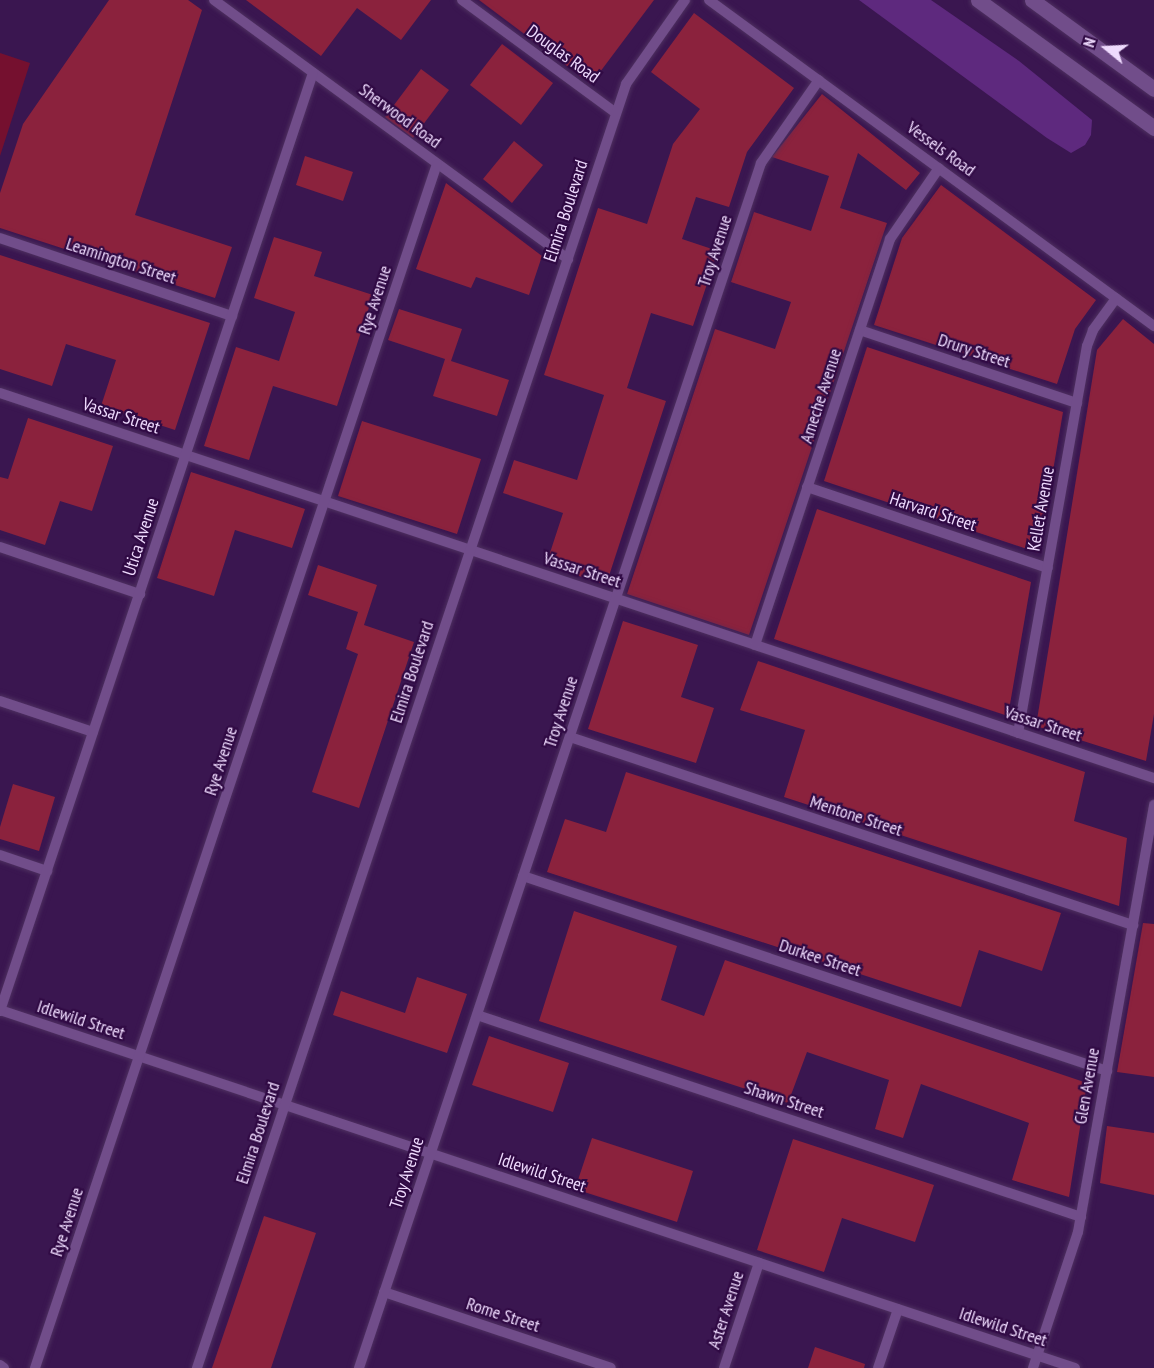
<!DOCTYPE html>
<style>
body{margin:0}
#map{position:relative;width:1154px;height:1368px;overflow:hidden;background:#3a1650;font-family:"PT Sans Narrow",sans-serif}
div>[style]{position:absolute}
[style*='--x']{left:calc(var(--x)*1px);top:calc(var(--y)*1px);width:calc(var(--w)*1px);rotate:calc(var(--a)*1deg)}
.green>*{inset:0;background:#75102f}
.forest>*{inset:0;background:#8b223d}
.water>*{inset:0;background:#5e297e}
.roads{filter:drop-shadow(0 0 2px #4e3060) drop-shadow(0 0 2px #4e3060)}
.street>*{height:10px;margin:-5px;padding:0 5px;transform-origin:5px;border-radius:5px;background:#714d8a}
.secondary>*{height:15px;margin:-7.5px;padding:0 7.5px;transform-origin:7.5px;border-radius:7.5px;background:#714d8a}
span{translate:-50% -50%;white-space:nowrap;text-align:center;line-height:1.15;-webkit-text-stroke:4.5px #300a44;paint-order:stroke}
.street-label{font-size:18px;color:#eedafd}
.north{position:absolute;left:1076px;top:18px;width:60px;height:60px;-webkit-text-stroke:4px #300a44;paint-order:stroke;rotate:288deg;font-size:16px;font-weight:700;line-height:24px;text-align:center;color:#eedafd}
.north::after{content:'';display:block;margin:auto;width:21px;height:27px;background:#eedafd;clip-path:polygon(50% 0,100% 100%,50% 72%,0 100%)}
</style>
<div id="map">
<div class="green">
<div style="clip-path:polygon(0 53px,30px 63px,0 156px)"></div>
</div>
<div class="forest">
<div style="clip-path:polygon(109px 0,188px 0,202px 10px,135px 215px,232px 247px,215px 298px,0 228px,0 193px,23px 124px)"></div>
<div style="clip-path:polygon(246px 0,431px 0,401px 40px,357px 8px,321px 56px)"></div>
<div style="clip-path:polygon(479px 0,654px 0,591px 84px)"></div>
<div style="clip-path:polygon(694px 13px,794px 88px,747px 152px,729px 207px,696px 197px,682px 239px,718px 251px,693px 326px,651px 313px,627px 388px,666px 401px,606px 585px,546px 565px,563px 513px,503px 493px,514px 460px,577px 480px,604px 395px,544px 375px,598px 208px,647px 224px,673px 144px,700px 109px,651px 72px)"></div>
<div style="clip-path:polygon(502px 44px,553px 83px,521px 125px,470px 85px)"></div>
<div style="clip-path:polygon(421px 69px,449px 90px,413px 138px,385px 117px)"></div>
<div style="clip-path:polygon(822px 94px,920px 173px,906px 190px,858px 153px,840px 208px,887px 223px,749px 635px,627px 594px,715px 329px,775px 349px,791px 302px,731px 282px,754px 212px,811px 231px,829px 176px,772px 157px)"></div>
<div style="clip-path:polygon(514px 141px,543px 165px,512px 203px,483px 179px)"></div>
<div style="clip-path:polygon(305px 156px,353px 172px,343px 201px,296px 185px)"></div>
<div style="clip-path:polygon(446px 183px,542px 256px,529px 295px,476px 277px,471px 288px,416px 269px)"></div>
<div style="clip-path:polygon(941px 185px,1096px 300px,1075px 329px,1057px 384px,874px 325px,902px 238px)"></div>
<div style="clip-path:polygon(274px 237px,322px 252px,314px 276px,373px 295px,337px 406px,273px 386px,249px 460px,204px 446px,236px 347px,279px 361px,295px 312px,254px 298px)"></div>
<div style="clip-path:polygon(0 255px,210px 323px,175px 430px,101px 406px,116px 360px,66px 344px,52px 386px,0 369px)"></div>
<div style="clip-path:polygon(399px 309px,462px 329px,451px 361px,509px 380px,497px 416px,433px 396px,445px 359px,388px 340px)"></div>
<div style="clip-path:polygon(1123px 319px,1154px 344px,1154px 714px,1146px 761px,1036px 726px,1097px 350px)"></div>
<div style="clip-path:polygon(867px 347px,1063px 412px,1039px 553px,824px 481px)"></div>
<div style="clip-path:polygon(28px 418px,113px 446px,92px 511px,60px 501px,45px 545px,0 530px,0 477px,8px 479px)"></div>
<div style="clip-path:polygon(362px 421px,481px 459px,457px 534px,338px 496px)"></div>
<div style="clip-path:polygon(191px 472px,305px 509px,292px 548px,235px 530px,214px 596px,157px 578px)"></div>
<div style="clip-path:polygon(817px 509px,1031px 582px,1008px 716px,774px 639px)"></div>
<div style="clip-path:polygon(318px 565px,377px 585px,364px 625px,414px 642px,359px 808px,312px 792px,358px 654px,346px 649px,358px 612px,308px 595px)"></div>
<div style="clip-path:polygon(623px 621px,698px 645px,681px 697px,714px 708px,696px 763px,588px 729px)"></div>
<div style="clip-path:polygon(758px 661px,1085px 772px,1074px 821px,1127px 838px,1119px 906px,784px 797px,805px 730px,740px 710px)"></div>
<div style="clip-path:polygon(626px 772px,1061px 913px,1042px 971px,979px 950px,961px 1007px,547px 872px,565px 819px,606px 832px)"></div>
<div style="clip-path:polygon(13px 784px,55px 797px,39px 851px,0 839px,0 827px)"></div>
<div style="clip-path:polygon(574px 911px,677px 946px,661px 1000px,704px 1016px,725px 960px,1087px 1083px,1069px 1197px,1012px 1180px,1029px 1123px,921px 1084px,903px 1138px,875px 1129px,889px 1080px,807px 1052px,788px 1103px,539px 1021px)"></div>
<div style="clip-path:polygon(1143px 923px,1154px 924px,1154px 1077px,1117px 1072px)"></div>
<div style="clip-path:polygon(417px 977px,467px 994px,447px 1053px,333px 1015px,341px 991px,405px 1013px)"></div>
<div style="clip-path:polygon(489px 1036px,569px 1063px,553px 1112px,472px 1085px)"></div>
<div style="clip-path:polygon(1107px 1126px,1154px 1133px,1154px 1195px,1100px 1183px)"></div>
<div style="clip-path:polygon(592px 1138px,693px 1171px,677px 1222px,575px 1189px)"></div>
<div style="clip-path:polygon(793px 1139px,934px 1185px,915px 1242px,842px 1218px,824px 1272px,757px 1250px)"></div>
<div style="clip-path:polygon(264px 1216px,316px 1233px,271px 1368px,212px 1368px)"></div>
<div style="clip-path:polygon(815px 1347px,865px 1364px,864px 1368px,808px 1368px)"></div>
</div>
<div class="water">
<div style="clip-path:polygon(859px 0,931px 0,1019px 61px,1092px 120px,1091px 135px,1085px 145px,1071px 153px,1047px 138px)"></div>
</div>
<div class="roads">
<div class="street">
<div style="--x:214;--y:0;--w:439;--a:36.2"></div>
<div style="--x:462;--y:0;--w:191;--a:36.3"></div>
<div style="--x:709;--y:0;--w:552;--a:36.23"></div>
<div style="--x:0;--y:238;--w:245;--a:18.6"></div>
<div style="--x:860;--y:330;--w:229;--a:18.6"></div>
<div style="--x:0;--y:393;--w:1217;--a:18.45"></div>
<div style="--x:807;--y:487;--w:254;--a:18.6"></div>
<div style="--x:0;--y:547;--w:148;--a:18.6"></div>
<div style="--x:755;--y:645;--w:428;--a:-71.6"></div>
<div style="--x:890;--y:239;--w:86;--a:-55.4"></div>
<div style="--x:0;--y:701;--w:98;--a:18.4"></div>
<div style="--x:1018;--y:733;--w:393;--a:-79.9"></div>
<div style="--x:1087;--y:346;--w:17;--a:-69"></div>
<div style="--x:1093;--y:330;--w:39;--a:-54"></div>
<div style="--x:570;--y:737;--w:594;--a:18.47"></div>
<div style="--x:0;--y:855;--w:50;--a:18.8"></div>
<div style="--x:523;--y:876;--w:616;--a:18.46"></div>
<div style="--x:0;--y:1010;--w:1133;--a:18.42"></div>
<div style="--x:0;--y:1011;--w:989;--a:-71.55"></div>
<div style="--x:477;--y:1015;--w:637;--a:18.49"></div>
<div style="--x:384;--y:1292;--w:239;--a:18.5"></div>
<div style="--x:0;--y:1365;--w:5;--a:37"></div>
<div style="--x:35;--y:1368;--w:1269;--a:-71.54"></div>
<div style="--x:197;--y:1368;--w:1354;--a:-71.52"></div>
<div style="--x:626;--y:84;--w:103;--a:-54.9"></div>
<div style="--x:359;--y:1368;--w:1270;--a:-71.55"></div>
<div style="--x:761;--y:163;--w:101;--a:-55.1"></div>
<div style="--x:724;--y:1368;--w:111;--a:-71.6"></div>
<div style="--x:878;--y:1368;--w:62;--a:-71.3"></div>
<div style="--x:1033;--y:1368;--w:143;--a:-71.7"></div>
<div style="--x:1078;--y:1232;--w:434;--a:-79.9"></div>
</div>
<div class="secondary">
<div style="--x:978;--y:0;--w:218;--a:36"></div>
<div style="--x:1032;--y:0;--w:151;--a:36.1"></div>
</div>
</div>
<div class="street-label">
<span style="left:563px;top:54px;rotate:36deg">Douglas Road</span>
<span style="left:400px;top:116px;rotate:36deg">Sherwood Road</span>
<span style="left:941px;top:149px;rotate:36deg">Vessels Road</span>
<span style="left:566px;top:211px;rotate:-72deg">Elmira Boulevard</span>
<span style="left:715px;top:251px;rotate:-72deg">Troy Avenue</span>
<span style="left:121px;top:261px;rotate:18deg">Leamington Street</span>
<span style="left:375px;top:300px;rotate:-72deg">Rye Avenue</span>
<span style="left:974px;top:351px;rotate:18deg">Drury Street</span>
<span style="left:821px;top:396px;rotate:-72deg">Ameche Avenue</span>
<span style="left:121px;top:416px;rotate:18deg">Vassar Street</span>
<span style="left:1041px;top:509px;rotate:-80deg">Kellet Avenue</span>
<span style="left:933px;top:512px;rotate:18deg">Harvard Street</span>
<span style="left:141px;top:537px;rotate:-72deg">Utica Avenue</span>
<span style="left:582px;top:570px;rotate:18deg">Vassar Street</span>
<span style="left:412px;top:672px;rotate:-72deg">Elmira Boulevard</span>
<span style="left:561px;top:712px;rotate:-72deg">Troy Avenue</span>
<span style="left:1043px;top:724px;rotate:18deg">Vassar Street</span>
<span style="left:221px;top:761px;rotate:-72deg">Rye Avenue</span>
<span style="left:856px;top:816px;rotate:18deg">Mentone Street</span>
<span style="left:820px;top:958px;rotate:18deg">Durkee Street</span>
<span style="left:81px;top:1020px;rotate:18deg">Idlewild Street</span>
<span style="left:1087px;top:1086px;rotate:-80deg">Glen Avenue</span>
<span style="left:784px;top:1100px;rotate:18deg">Shawn Street</span>
<span style="left:258px;top:1133px;rotate:-72deg">Elmira Boulevard</span>
<span style="left:407px;top:1173px;rotate:-72deg">Troy Avenue</span>
<span style="left:542px;top:1173px;rotate:18deg">Idlewild Street</span>
<span style="left:67px;top:1222px;rotate:-72deg">Rye Avenue</span>
<span style="left:726px;top:1310px;rotate:-72deg">Aster Avenue</span>
<span style="left:503px;top:1315px;rotate:18deg">Rome Street</span>
<span style="left:1003px;top:1327px;rotate:18deg">Idlewild Street</span>
</div>
<div class="north">N</div>
</div>
